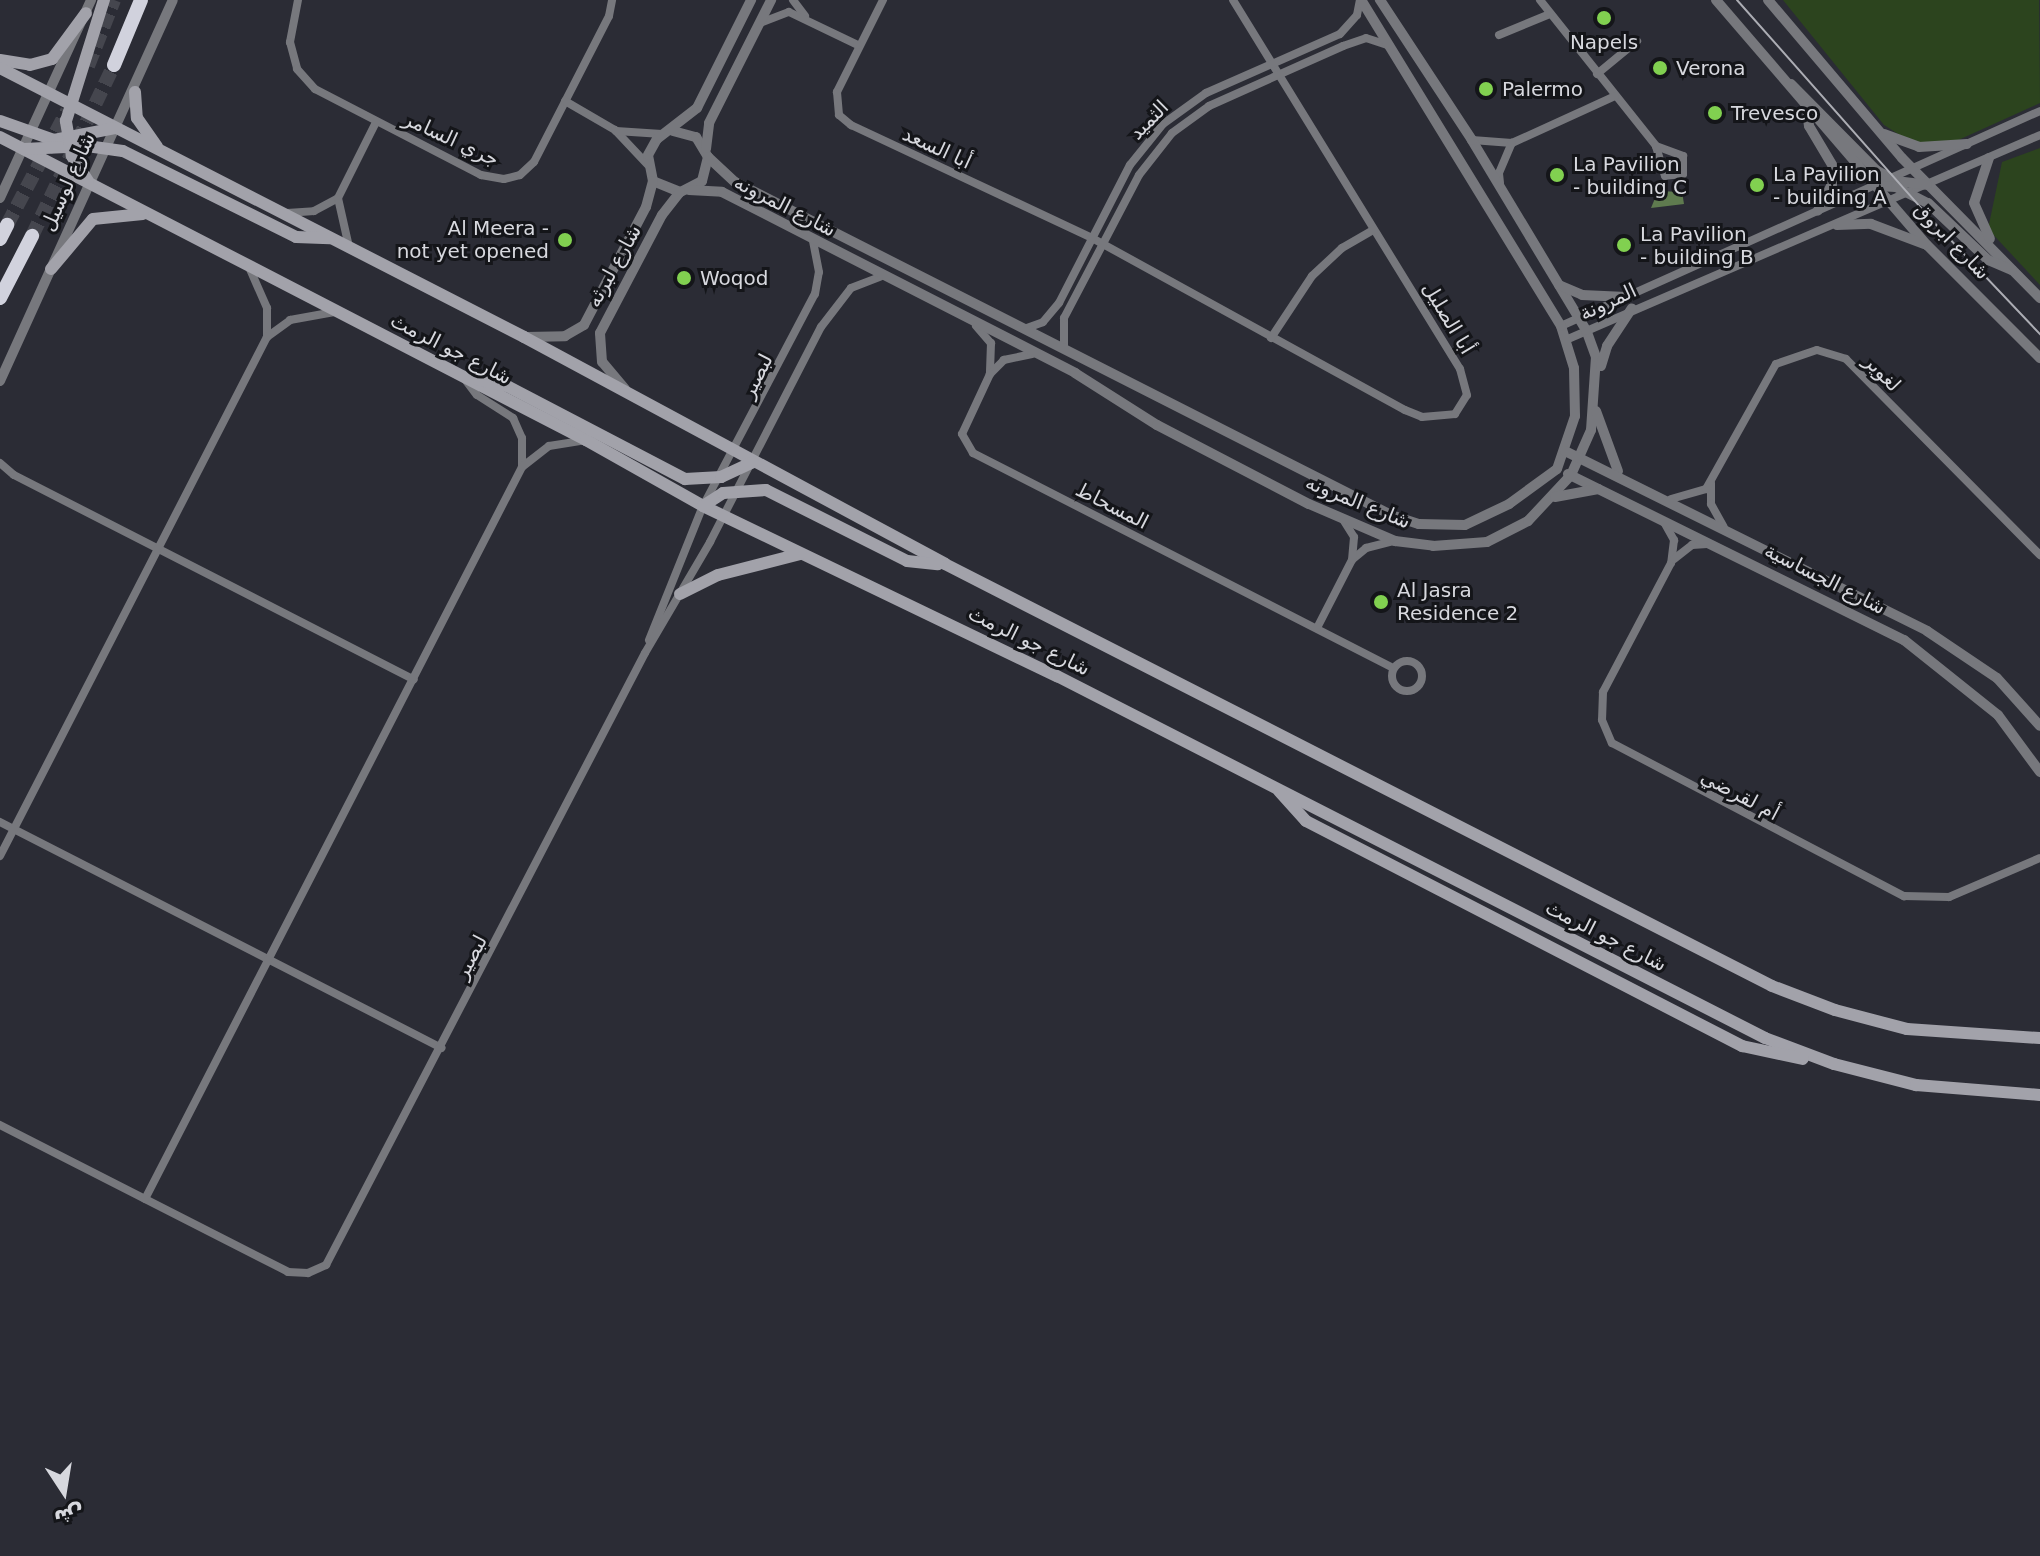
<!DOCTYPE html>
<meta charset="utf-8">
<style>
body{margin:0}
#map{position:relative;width:2040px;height:1556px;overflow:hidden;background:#2b2c35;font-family:"DejaVu Sans","Noto Naskh Arabic",sans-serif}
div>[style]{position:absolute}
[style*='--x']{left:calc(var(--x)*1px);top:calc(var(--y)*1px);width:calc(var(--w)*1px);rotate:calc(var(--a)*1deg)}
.green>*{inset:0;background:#2c441e}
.water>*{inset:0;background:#5f7b4f}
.trunk-tunnel>*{height:14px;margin-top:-7px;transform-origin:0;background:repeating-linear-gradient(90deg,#45464e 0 14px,transparent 0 21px)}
.minor>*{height:8px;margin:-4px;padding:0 4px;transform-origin:4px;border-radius:4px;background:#77787d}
.minor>.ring{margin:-4px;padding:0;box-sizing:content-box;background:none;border:8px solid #77787d;border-radius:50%}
.tertiary>*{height:10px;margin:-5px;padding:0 5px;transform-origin:5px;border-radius:5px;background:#77787d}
.secondary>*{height:12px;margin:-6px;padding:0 6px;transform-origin:6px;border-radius:6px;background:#a2a2aa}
.trunk>*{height:14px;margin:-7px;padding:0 7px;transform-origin:7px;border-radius:7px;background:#d1d2dd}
.tram>*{height:2px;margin:-1px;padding:0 1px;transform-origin:1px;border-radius:1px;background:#acadb4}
.dots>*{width:22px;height:22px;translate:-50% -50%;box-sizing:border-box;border:4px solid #141519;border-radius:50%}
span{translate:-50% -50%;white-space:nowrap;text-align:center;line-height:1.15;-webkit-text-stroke:6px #141519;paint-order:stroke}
.poi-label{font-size:20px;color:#d7d8de}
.left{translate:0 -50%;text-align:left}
.right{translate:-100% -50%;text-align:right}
.street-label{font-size:20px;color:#d7d8de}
.north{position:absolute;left:24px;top:1452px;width:80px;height:80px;-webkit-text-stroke:6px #141519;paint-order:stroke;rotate:168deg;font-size:22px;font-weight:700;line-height:32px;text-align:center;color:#d7d8de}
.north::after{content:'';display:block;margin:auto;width:28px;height:36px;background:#d7d8de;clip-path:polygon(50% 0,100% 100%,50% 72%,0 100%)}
</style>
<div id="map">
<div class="green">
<div style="clip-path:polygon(1783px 0,2039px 0,2040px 103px,1954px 142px,1921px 143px,1903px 137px,1884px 125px)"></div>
<div style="clip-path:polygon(2040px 148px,2040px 285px,1988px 229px,2002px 162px)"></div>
</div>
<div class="water">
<div style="clip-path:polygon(1658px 191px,1682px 192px,1684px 204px,1651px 208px)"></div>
</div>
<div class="trunk-tunnel">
<div style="--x:88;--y:66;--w:71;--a:-68.5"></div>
<div style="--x:7;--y:225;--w:129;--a:-62.2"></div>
<div style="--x:32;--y:236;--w:190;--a:-64.4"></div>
</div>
<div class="minor">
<div style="--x:298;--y:0;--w:43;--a:100.8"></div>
<div style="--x:290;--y:42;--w:28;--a:75"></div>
<div style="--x:297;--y:69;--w:27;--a:48"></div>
<div style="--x:315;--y:89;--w:187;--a:27.4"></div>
<div style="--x:481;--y:175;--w:23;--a:10"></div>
<div style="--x:504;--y:179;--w:16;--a:-14"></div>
<div style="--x:520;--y:175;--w:19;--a:-43"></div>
<div style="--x:534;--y:162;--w:164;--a:-62.8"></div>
<div style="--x:609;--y:16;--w:16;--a:-79"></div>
<div style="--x:793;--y:0;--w:20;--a:53"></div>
<div style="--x:883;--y:0;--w:103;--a:116.6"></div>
<div style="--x:837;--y:92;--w:23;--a:85"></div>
<div style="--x:839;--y:115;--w:16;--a:40"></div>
<div style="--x:851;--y:125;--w:266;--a:25.1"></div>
<div style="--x:1092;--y:238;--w:357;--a:28.8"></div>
<div style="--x:1405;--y:410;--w:18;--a:22"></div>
<div style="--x:1422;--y:417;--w:33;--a:-5"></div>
<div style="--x:1455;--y:414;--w:22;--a:-58"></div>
<div style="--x:1467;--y:395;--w:27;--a:-105"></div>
<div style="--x:1460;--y:369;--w:433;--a:-121.6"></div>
<div style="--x:1540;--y:0;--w:186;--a:51.5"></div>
<div style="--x:760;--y:23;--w:31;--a:-21"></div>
<div style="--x:789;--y:12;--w:76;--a:25.6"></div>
<div style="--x:1499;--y:35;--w:55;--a:-22.4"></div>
<div style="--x:1597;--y:74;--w:52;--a:-39.5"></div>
<div style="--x:565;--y:101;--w:58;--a:30.1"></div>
<div style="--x:615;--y:130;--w:47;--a:46.7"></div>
<div style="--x:616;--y:131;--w:46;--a:3.7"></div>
<div style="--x:1472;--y:140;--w:40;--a:4.3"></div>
<div style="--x:1512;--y:143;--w:113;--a:-24.5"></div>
<div style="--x:1656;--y:146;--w:29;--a:20"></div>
<div style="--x:1683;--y:156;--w:18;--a:90"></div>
<div style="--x:1683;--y:174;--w:18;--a:174"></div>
<div style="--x:1665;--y:176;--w:31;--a:-107"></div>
<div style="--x:1500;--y:183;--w:10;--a:-96"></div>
<div style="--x:1499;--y:173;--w:33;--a:-67"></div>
<div style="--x:287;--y:213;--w:27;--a:-4"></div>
<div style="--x:314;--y:211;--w:27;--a:-28"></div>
<div style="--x:349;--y:247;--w:50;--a:-102.7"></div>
<div style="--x:338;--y:198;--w:85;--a:-63.4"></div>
<div style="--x:249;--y:267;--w:45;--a:66.3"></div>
<div style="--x:267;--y:308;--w:29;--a:90"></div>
<div style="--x:976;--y:326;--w:23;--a:49"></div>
<div style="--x:991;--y:343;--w:31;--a:92"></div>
<div style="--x:1561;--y:326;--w:525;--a:-24.17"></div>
<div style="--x:1024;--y:329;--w:20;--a:-20"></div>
<div style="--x:1043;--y:322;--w:25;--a:-50"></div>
<div style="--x:1059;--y:303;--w:155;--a:-62.8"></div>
<div style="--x:1130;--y:165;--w:53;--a:-51.2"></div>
<div style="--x:1163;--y:124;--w:53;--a:-35.8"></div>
<div style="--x:1206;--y:93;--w:146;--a:-23.8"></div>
<div style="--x:1340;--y:34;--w:25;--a:-48"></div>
<div style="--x:1357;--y:15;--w:15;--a:-79"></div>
<div style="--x:1271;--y:338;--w:74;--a:-56.5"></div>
<div style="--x:1312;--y:276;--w:41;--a:-43"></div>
<div style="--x:1342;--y:248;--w:36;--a:-30"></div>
<div style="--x:1568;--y:339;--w:514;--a:-23.37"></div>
<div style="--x:1064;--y:348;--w:30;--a:-90"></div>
<div style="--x:1064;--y:318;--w:161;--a:-62.3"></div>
<div style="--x:1139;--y:175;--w:53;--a:-51.8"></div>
<div style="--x:1172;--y:133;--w:46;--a:-36.1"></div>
<div style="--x:1209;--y:106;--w:147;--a:-24.1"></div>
<div style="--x:1343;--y:46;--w:24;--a:-19"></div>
<div style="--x:1366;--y:38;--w:23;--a:18"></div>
<div style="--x:1032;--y:354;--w:29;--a:168"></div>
<div style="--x:1004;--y:360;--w:20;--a:135"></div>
<div style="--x:990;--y:374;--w:66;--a:115"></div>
<div style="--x:962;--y:434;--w:22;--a:60"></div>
<div style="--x:973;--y:453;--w:472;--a:27.1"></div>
<div style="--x:464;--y:378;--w:21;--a:53"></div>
<div style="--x:477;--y:395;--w:43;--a:32.6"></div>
<div style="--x:513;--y:418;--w:22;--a:66"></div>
<div style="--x:522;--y:438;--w:28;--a:90"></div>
<div style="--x:0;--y:463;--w:18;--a:41"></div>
<div style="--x:14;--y:475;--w:449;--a:27.1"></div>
<div style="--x:1711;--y:483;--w:21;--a:90"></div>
<div style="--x:1711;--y:504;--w:26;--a:61"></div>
<div style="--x:1671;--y:499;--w:36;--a:-16"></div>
<div style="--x:1706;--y:489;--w:143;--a:-60.8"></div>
<div style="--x:1776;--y:364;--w:43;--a:-18.9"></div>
<div style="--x:1817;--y:350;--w:30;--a:17"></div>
<div style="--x:1846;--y:359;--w:276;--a:45.3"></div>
<div style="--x:1664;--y:522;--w:21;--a:61"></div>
<div style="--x:1674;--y:540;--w:23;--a:97"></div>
<div style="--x:1671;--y:563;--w:146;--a:117.8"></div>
<div style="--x:1603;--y:692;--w:28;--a:92"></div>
<div style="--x:1602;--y:720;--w:25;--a:67"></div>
<div style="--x:1612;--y:743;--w:330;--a:27.7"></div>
<div style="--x:1904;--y:896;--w:45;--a:1.3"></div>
<div style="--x:1949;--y:897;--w:99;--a:-23.2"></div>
<div style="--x:1353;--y:559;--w:17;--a:-40"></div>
<div style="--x:1366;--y:548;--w:29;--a:-14"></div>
<div style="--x:1674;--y:559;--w:23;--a:-38"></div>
<div style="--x:1692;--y:545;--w:15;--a:-4"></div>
<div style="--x:1317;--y:628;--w:76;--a:-62.8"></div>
<div style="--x:1352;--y:560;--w:23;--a:-85"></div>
<div style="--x:1354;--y:537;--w:19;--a:-122"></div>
<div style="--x:649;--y:640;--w:144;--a:-68.1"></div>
<div style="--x:703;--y:506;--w:240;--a:-62.2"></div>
<div style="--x:815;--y:294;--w:22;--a:-80"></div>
<div style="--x:819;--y:272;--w:33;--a:-101"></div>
<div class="ring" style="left:1392px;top:661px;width:22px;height:22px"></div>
<div style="--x:0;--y:822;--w:496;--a:27.1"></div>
<div style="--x:0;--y:856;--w:584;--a:-62.78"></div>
<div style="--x:267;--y:337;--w:29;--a:-36"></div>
<div style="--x:290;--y:320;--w:45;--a:-10.3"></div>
<div style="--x:0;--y:1125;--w:323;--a:27"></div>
<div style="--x:288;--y:1272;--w:20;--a:3"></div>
<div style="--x:308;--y:1273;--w:20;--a:-24"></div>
<div style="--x:326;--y:1265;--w:690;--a:-62.47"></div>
<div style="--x:645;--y:653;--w:129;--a:-59.6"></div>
<div style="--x:710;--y:542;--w:242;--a:-62.7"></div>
<div style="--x:821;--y:327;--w:49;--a:-52.4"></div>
<div style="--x:851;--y:288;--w:31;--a:-21"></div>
<div style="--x:145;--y:1199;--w:823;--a:-62.75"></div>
<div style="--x:522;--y:467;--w:34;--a:-38"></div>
<div style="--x:549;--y:446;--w:36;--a:-9"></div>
</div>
<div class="tertiary">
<div style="--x:1716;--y:0;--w:323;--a:49.3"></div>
<div style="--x:1927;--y:245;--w:160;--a:45"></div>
<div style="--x:1768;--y:0;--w:207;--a:49.7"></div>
<div style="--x:1902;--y:158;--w:197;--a:45.4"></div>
<div style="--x:1791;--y:84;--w:121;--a:45.3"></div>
<div style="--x:1876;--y:170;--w:23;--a:29"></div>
<div style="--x:1896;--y:181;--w:31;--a:7"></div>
<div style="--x:1807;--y:110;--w:16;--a:83"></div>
<div style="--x:1809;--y:126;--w:49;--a:59.2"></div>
<div style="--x:1834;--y:168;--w:16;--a:97"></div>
<div style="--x:1832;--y:184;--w:30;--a:118"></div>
<div style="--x:673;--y:131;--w:24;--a:15"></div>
<div style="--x:696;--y:137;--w:23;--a:59"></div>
<div style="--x:708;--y:157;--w:25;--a:104"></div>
<div style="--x:702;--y:181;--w:25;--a:153"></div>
<div style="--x:680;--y:192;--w:29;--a:-158"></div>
<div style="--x:653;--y:181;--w:26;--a:-101"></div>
<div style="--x:648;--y:155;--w:18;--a:-61"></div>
<div style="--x:657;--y:139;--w:51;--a:-37.8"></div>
<div style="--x:697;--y:108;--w:121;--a:-63.4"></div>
<div style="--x:1884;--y:134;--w:37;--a:20"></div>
<div style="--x:1919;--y:147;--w:48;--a:-3.6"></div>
<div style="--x:706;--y:149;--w:26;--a:-83"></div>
<div style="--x:709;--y:123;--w:138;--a:-63.2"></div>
<div style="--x:708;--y:157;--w:37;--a:43"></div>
<div style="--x:735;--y:182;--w:736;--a:26.91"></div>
<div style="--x:1391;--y:515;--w:29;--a:18"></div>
<div style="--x:1419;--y:524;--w:46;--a:1.2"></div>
<div style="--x:1465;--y:525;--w:49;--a:-25.5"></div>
<div style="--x:1509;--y:504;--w:59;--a:-36.1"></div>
<div style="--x:1557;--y:469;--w:56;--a:-71.2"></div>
<div style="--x:1575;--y:416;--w:48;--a:-91.2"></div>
<div style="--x:1574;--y:368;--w:44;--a:-107.2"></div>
<div style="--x:1561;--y:326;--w:382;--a:-121.5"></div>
<div style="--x:1989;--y:158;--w:47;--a:108.4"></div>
<div style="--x:1974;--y:203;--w:39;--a:66"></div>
<div style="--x:1876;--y:186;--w:20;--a:3"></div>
<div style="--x:1896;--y:187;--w:36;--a:27"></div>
<div style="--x:1928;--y:203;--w:83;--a:43.5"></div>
<div style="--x:1988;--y:260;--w:26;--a:23"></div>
<div style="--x:689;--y:190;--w:33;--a:3"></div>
<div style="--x:722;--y:192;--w:397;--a:27.1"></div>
<div style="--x:1075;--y:373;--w:97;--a:32.4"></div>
<div style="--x:1157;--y:425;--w:171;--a:27.5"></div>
<div style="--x:1309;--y:504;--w:94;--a:23.3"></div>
<div style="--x:1395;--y:541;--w:38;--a:7"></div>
<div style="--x:1433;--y:546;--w:54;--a:-4.2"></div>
<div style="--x:1487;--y:542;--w:46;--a:-27.1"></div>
<div style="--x:1528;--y:521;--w:63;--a:-46.9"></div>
<div style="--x:1571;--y:475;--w:49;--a:-66"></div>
<div style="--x:1591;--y:430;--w:73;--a:-86.1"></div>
<div style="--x:1596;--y:357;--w:29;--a:-110"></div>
<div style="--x:1586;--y:330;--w:222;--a:-121"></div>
<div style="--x:1472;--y:140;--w:168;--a:-123.3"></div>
<div style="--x:0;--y:198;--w:218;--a:-65.3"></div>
<div style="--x:1837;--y:225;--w:34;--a:-2"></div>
<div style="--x:1871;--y:224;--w:57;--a:20.7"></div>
<div style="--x:1559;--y:285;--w:25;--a:23"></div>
<div style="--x:1582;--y:295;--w:44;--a:2.6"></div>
<div style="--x:526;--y:337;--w:39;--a:-1"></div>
<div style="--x:565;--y:336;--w:22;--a:-30"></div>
<div style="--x:584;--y:325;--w:133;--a:-62.3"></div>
<div style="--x:646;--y:207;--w:27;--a:-75"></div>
<div style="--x:1601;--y:366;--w:21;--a:-73"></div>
<div style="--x:1607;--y:346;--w:45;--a:-56.7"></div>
<div style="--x:0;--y:381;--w:418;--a:-65.6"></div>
<div style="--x:625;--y:389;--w:35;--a:-130"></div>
<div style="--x:602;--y:362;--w:29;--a:-94"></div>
<div style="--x:600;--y:333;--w:133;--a:-62.3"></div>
<div style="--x:662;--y:215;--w:29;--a:-52"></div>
<div style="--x:1596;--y:411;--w:64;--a:69.9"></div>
<div style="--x:1565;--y:451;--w:404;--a:26.4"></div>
<div style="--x:1927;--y:631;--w:84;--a:33.9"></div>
<div style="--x:1997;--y:678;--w:64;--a:48.1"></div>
<div style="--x:1568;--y:474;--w:375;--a:26.3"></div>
<div style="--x:1904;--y:640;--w:120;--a:38.6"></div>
<div style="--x:1998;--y:715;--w:71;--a:53.6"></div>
<div style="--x:1555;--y:497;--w:44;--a:-10.5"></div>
</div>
<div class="secondary">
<div style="--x:0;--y:60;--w:30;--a:9"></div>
<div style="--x:30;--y:65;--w:23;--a:-15"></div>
<div style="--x:52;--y:59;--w:57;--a:-53.5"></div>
<div style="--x:0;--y:68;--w:589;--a:27.17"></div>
<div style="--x:524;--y:337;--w:478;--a:28.3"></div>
<div style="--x:945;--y:564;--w:928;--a:27.03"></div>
<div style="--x:1772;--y:986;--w:67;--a:20.9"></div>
<div style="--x:1835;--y:1010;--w:74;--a:14.8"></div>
<div style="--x:1907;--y:1029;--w:133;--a:3.9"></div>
<div style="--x:135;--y:92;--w:26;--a:86"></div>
<div style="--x:137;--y:118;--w:35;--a:55"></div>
<div style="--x:0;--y:121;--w:57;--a:19.4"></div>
<div style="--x:54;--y:140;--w:62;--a:-11.1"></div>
<div style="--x:0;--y:137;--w:660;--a:27.34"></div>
<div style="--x:586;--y:440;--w:134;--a:29.4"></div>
<div style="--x:703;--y:506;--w:393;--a:25.7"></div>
<div style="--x:1057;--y:676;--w:795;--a:27.08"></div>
<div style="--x:1765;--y:1038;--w:74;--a:20.6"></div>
<div style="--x:1834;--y:1064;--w:85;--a:14.4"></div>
<div style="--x:1916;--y:1085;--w:124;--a:4.6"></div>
<div style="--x:24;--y:149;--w:63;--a:-2.7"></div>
<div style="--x:87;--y:146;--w:36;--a:8"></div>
<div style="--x:123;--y:151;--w:193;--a:26.4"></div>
<div style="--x:296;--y:237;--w:34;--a:2"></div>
<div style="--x:88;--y:181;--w:30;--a:-123"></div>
<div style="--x:72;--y:156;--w:36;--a:-100"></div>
<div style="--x:66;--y:121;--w:127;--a:-72.6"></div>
<div style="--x:51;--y:269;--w:65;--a:-50"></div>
<div style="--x:93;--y:219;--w:50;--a:-5.7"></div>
<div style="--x:479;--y:380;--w:29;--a:12"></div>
<div style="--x:507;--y:386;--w:201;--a:27.6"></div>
<div style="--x:685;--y:479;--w:36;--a:-3"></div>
<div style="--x:721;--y:477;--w:35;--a:-25"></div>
<div style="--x:703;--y:506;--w:24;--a:-33"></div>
<div style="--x:723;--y:493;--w:43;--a:-4"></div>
<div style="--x:766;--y:490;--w:158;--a:26.7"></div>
<div style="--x:907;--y:561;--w:31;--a:6"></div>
<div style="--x:680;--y:594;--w:42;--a:-26.6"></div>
<div style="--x:718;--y:575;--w:85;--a:-14.4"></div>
<div style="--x:1279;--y:791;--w:40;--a:48"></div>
<div style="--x:1306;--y:821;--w:491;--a:27.3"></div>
<div style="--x:1742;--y:1046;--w:62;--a:12"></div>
</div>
<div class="trunk">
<div style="--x:114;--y:65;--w:70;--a:-67.4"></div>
<div style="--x:0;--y:239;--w:16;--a:-63"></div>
<div style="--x:0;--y:298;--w:70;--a:-62.7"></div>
</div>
<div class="tram">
<div style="--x:1737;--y:0;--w:286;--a:48.5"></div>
<div style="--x:1926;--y:214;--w:166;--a:46.5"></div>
</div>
<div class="dots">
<div style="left:1604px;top:18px;background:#81d050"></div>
<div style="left:1660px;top:68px;background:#81d050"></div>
<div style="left:1486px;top:89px;background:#81d050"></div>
<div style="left:1715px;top:113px;background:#81d050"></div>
<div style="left:1557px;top:175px;background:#81d050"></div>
<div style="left:1757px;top:185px;background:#81d050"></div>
<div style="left:565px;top:240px;background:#81d050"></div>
<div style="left:1624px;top:245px;background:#81d050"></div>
<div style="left:684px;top:278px;background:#81d050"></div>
<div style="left:1381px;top:602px;background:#81d050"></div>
</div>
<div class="poi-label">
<span style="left:1604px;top:42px">Napels</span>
<span class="left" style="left:1676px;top:68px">Verona</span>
<span class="left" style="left:1502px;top:89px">Palermo</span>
<span class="left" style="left:1731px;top:113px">Trevesco</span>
<span class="left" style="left:1573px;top:176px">La Pavilion<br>- building C</span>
<span class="left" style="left:1773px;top:186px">La Pavilion<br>- building A</span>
<span class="right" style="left:549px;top:240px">Al Meera -<br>not yet opened</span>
<span class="left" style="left:1640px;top:246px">La Pavilion<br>- building B</span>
<span class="left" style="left:700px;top:278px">Woqod</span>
<span class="left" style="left:1397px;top:602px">Al Jasra<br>Residence 2</span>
</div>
<div class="street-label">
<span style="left:1149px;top:120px;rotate:-45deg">الثميد</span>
<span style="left:451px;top:139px;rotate:25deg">جري السامر</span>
<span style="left:937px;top:148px;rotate:25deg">أبا السعد</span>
<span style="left:68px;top:182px;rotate:-66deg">شارع لوسيل</span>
<span style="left:785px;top:206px;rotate:27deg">شارع المرونه</span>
<span style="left:1952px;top:241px;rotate:46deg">شارع ابروق</span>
<span style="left:614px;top:266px;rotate:-61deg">شارع لبرثه</span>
<span style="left:1608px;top:302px;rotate:-25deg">المرونة</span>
<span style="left:1448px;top:318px;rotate:59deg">أبا الصليل</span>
<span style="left:451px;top:349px;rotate:27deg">شارع جو الرمث</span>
<span style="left:1882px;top:373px;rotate:46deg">لغوير</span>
<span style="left:757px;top:376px;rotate:-63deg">لبصير</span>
<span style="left:1358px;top:502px;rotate:22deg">شارع المرونه</span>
<span style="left:1112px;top:506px;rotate:27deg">المسحاط</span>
<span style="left:1825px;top:579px;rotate:27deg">شارع الجساسية</span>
<span style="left:1029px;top:641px;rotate:26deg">شارع جو الرمث</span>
<span style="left:1740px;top:795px;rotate:28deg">أم لقرضي</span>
<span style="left:1606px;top:936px;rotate:27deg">شارع جو الرمث</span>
<span style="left:471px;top:957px;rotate:-62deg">لبصير</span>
</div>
<div class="north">ش</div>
</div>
